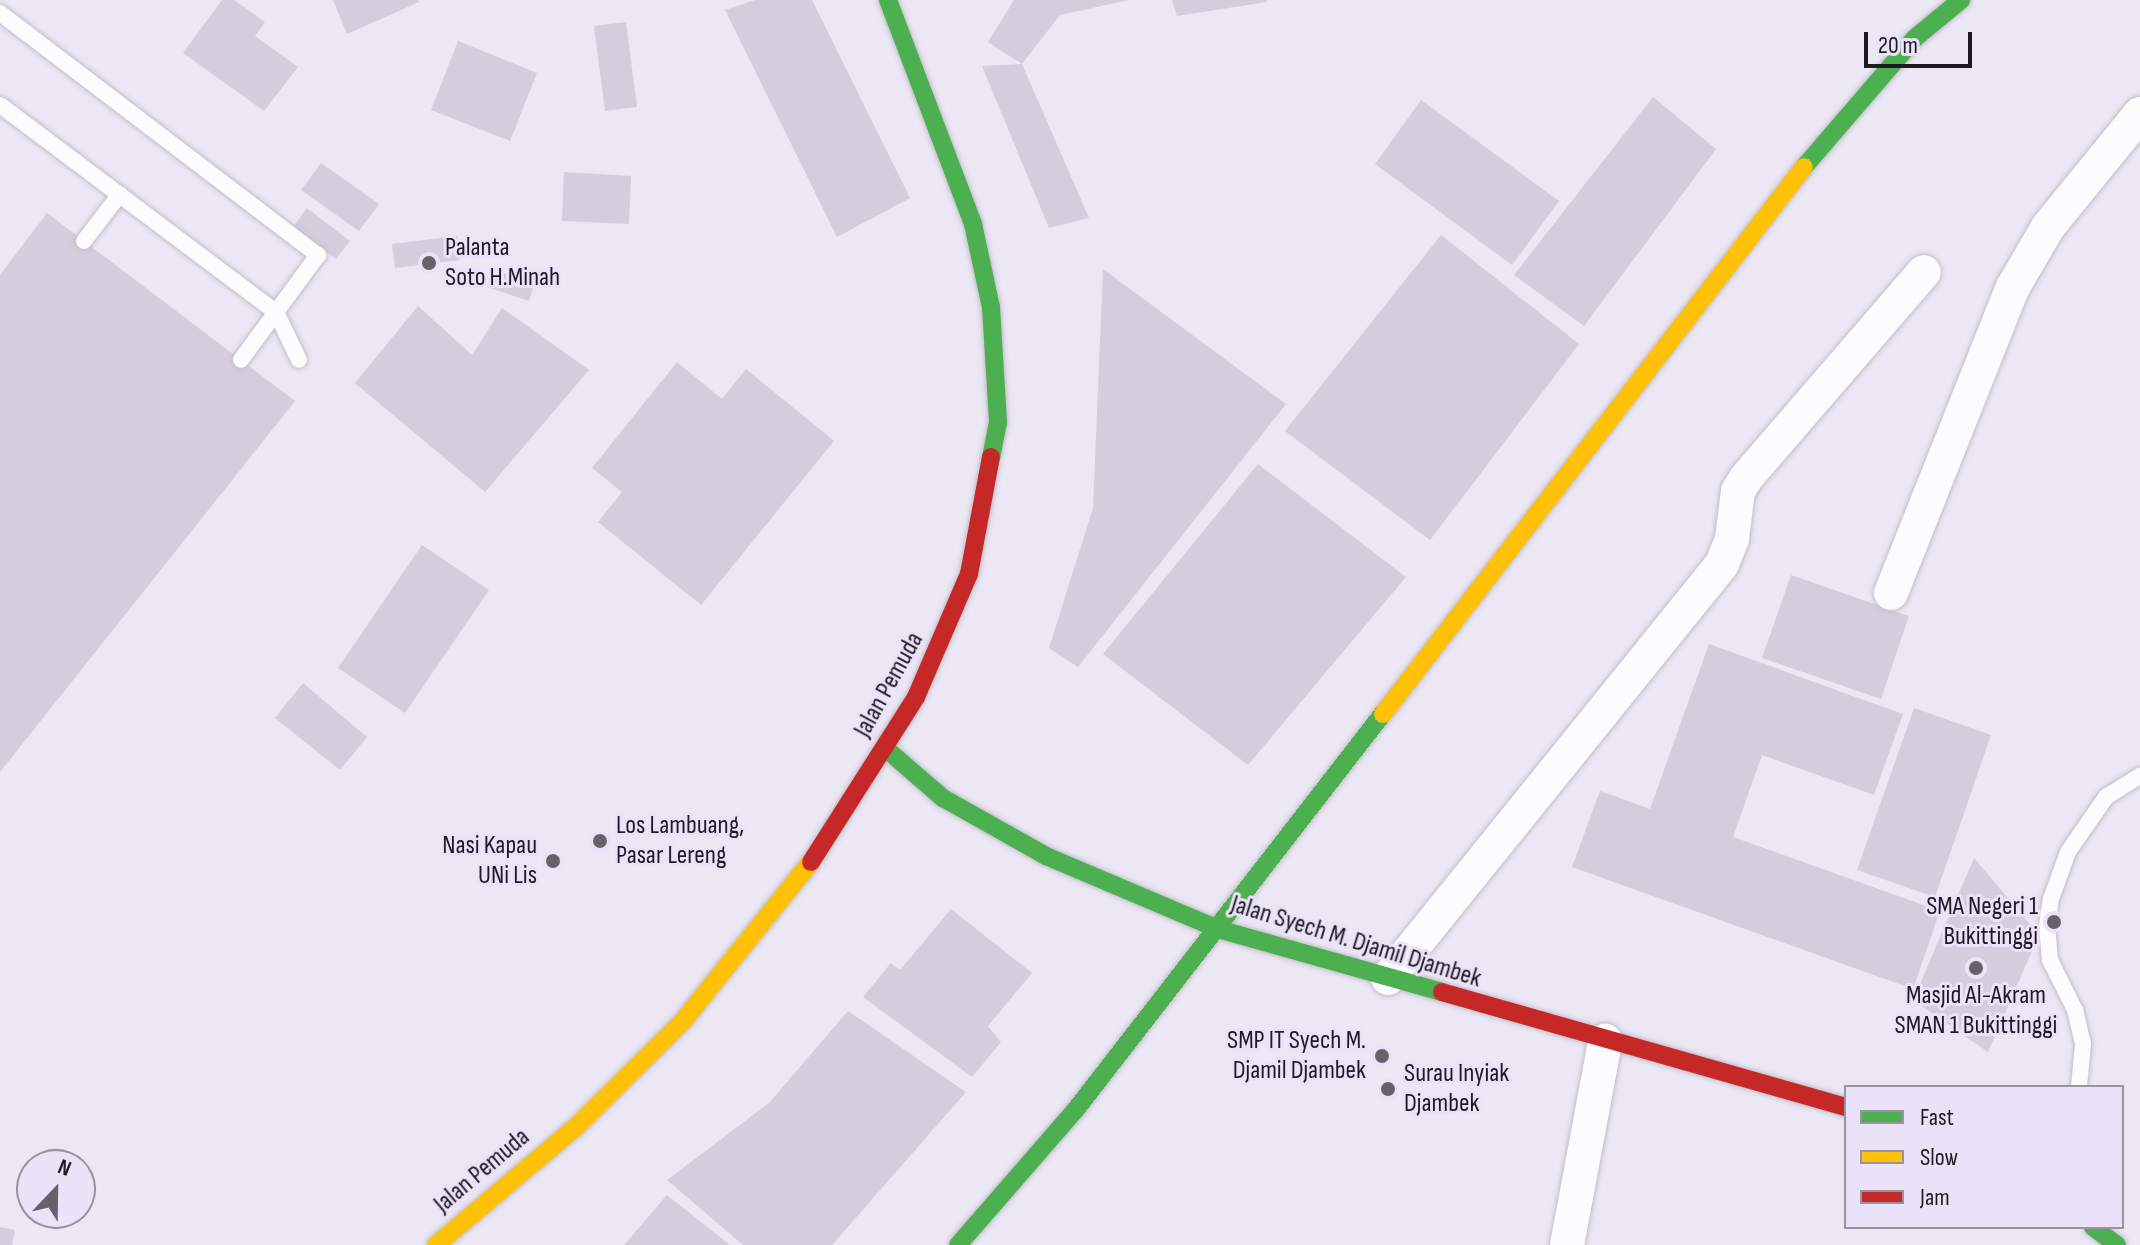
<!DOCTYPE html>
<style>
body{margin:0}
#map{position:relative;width:2140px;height:1245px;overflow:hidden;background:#ebe7f4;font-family:"Sofia Sans Condensed",sans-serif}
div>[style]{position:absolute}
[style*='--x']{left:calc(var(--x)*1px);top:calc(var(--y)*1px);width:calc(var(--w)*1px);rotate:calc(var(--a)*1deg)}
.building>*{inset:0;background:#d3cdde}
.roads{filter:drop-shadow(0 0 2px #c2bfc9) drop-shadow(0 0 2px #c2bfc9)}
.lane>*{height:16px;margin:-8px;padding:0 8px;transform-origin:8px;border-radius:8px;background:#fcfbfd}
.street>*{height:34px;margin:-17px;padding:0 17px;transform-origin:17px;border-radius:17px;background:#fcfbfd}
.fast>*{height:18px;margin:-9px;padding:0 9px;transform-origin:9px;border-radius:9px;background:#4caf50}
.slow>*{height:18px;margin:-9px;padding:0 9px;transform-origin:9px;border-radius:9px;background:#ffc107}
.jam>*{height:18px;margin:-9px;padding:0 9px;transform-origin:9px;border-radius:9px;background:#c62828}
.dots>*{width:22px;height:22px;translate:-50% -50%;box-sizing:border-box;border:4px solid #eae2f9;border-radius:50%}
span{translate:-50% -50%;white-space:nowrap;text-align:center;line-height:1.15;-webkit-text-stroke:6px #eae2f9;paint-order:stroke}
.poi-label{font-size:26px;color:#1d1a22}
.left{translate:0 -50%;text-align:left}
.right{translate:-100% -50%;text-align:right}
.street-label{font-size:26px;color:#1d1a22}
.legend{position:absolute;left:1844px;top:1085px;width:280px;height:144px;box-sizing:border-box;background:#eae2f9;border:2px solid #9892a3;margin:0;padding:10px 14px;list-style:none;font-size:24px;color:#1d1a22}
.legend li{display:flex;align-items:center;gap:16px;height:40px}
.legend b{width:40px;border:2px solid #9892a3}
.north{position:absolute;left:16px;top:1149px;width:80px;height:80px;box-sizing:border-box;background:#eae2f9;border:2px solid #9892a3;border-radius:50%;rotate:22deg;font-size:22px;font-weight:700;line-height:32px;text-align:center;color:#1d1a22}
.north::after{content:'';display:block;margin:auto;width:28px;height:36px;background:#65626c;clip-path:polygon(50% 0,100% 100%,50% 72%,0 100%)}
.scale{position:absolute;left:1864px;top:32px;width:108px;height:36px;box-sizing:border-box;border:4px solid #1d1a22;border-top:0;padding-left:10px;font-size:24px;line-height:28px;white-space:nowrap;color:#1d1a22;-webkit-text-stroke:6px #eae2f9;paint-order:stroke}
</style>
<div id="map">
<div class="building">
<div style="clip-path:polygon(222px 0,234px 0,265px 22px,255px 36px,298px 67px,264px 111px,183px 53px)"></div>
<div style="clip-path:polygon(333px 0,418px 0,419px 2px,347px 34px)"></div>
<div style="clip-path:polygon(755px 0,812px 0,910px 198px,837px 237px,725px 10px)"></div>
<div style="clip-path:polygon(1014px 0,1129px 0,1060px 15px,1022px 64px,1089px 218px,1049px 228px,982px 66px,1022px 64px,988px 42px)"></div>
<div style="clip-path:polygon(1172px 0,1267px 0,1267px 2px,1177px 16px)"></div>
<div style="clip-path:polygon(626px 22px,637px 107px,605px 111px,594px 26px)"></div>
<div style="clip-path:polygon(458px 41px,537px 73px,510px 141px,431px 110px)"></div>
<div style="clip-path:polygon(1653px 97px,1716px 149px,1584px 326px,1514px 275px)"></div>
<div style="clip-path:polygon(1421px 100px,1559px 201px,1512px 265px,1375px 164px)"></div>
<div style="clip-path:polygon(321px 163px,379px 204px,359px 231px,301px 190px)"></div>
<div style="clip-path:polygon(564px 172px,631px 176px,629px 224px,562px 221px)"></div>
<div style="clip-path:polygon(307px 208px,350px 241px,336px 259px,293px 227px)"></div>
<div style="clip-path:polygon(47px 213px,295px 401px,0 772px,0 275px)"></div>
<div style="clip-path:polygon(1441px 235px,1579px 344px,1430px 540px,1285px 431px)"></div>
<div style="clip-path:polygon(457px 236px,460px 260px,395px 268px,392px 244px)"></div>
<div style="clip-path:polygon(1103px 269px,1286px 404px,1078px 667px,1049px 648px,1093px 508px)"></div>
<div style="clip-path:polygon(492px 270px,535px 282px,529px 301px,487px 287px)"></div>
<div style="clip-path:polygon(418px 306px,472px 355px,502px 308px,589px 370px,485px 492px,355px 383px)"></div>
<div style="clip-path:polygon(677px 362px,722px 399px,746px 369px,834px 441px,701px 605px,598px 522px,622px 492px,592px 468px)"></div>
<div style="clip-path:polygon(1258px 464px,1406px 577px,1248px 765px,1103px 654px)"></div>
<div style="clip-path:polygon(422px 545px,489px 590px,405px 713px,338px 668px)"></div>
<div style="clip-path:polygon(1791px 575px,1909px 616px,1881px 699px,1762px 658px)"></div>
<div style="clip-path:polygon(1709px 644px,1903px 714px,1874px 795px,1762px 755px,1733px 837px,1940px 911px,1913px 989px,1572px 867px,1600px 791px,1650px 809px)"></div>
<div style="clip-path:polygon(303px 683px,367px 737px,340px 770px,275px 718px)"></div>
<div style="clip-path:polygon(1914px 708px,1991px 735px,1935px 897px,1857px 870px)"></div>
<div style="clip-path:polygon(1974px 858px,2039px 935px,1988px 1052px,1913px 1000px)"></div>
<div style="clip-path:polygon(951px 909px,1032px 973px,988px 1026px,1001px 1042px,972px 1077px,863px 997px,891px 963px,900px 970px)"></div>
<div style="clip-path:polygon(848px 1011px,966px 1092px,832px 1245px,743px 1245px,667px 1180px,769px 1103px)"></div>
<div style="clip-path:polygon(667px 1195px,730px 1245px,624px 1245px)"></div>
<div style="clip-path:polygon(0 1227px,15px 1230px,12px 1245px,0 1245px)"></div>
</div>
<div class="roads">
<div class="lane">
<div style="--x:0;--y:13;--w:400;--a:37.3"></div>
<div style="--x:318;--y:255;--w:130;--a:126.3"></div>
<div style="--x:0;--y:105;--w:345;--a:36.9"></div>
<div style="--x:276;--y:312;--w:53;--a:64.4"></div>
<div style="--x:84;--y:241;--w:59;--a:-52.5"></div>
<div style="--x:2079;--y:1087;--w:43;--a:-84.7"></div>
<div style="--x:2083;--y:1044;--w:35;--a:-103"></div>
<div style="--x:2075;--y:1010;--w:56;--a:-116.6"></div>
<div style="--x:2050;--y:960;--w:34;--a:-95"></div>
<div style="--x:2047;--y:926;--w:27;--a:-82"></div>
<div style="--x:2051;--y:899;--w:50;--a:-70.1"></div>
<div style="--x:2068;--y:852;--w:67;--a:-55.4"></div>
<div style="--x:2106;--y:797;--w:40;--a:-32"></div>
</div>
<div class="street">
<div style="--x:1891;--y:593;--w:329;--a:-68.3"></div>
<div style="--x:2013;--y:287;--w:69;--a:-59.7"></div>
<div style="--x:2048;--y:227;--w:146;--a:-50.8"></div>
<div style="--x:1388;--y:978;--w:532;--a:-51.1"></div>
<div style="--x:1722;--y:564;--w:27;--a:-68"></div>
<div style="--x:1732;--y:539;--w:48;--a:-82.9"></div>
<div style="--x:1738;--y:491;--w:15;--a:-58"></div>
<div style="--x:1746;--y:478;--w:272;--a:-49.2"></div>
<div style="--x:1567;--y:1245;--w:208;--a:-79.4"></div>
</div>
<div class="fast">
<div style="--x:888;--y:0;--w:240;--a:69.2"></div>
<div style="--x:973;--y:224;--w:85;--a:77.8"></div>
<div style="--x:991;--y:307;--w:115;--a:86.5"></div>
<div style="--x:998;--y:422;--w:36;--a:101"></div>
<div style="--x:1804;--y:167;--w:170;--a:-49.3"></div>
<div style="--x:1915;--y:38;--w:60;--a:-39.6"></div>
<div style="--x:885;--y:748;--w:77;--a:40.8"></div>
<div style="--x:943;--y:798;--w:118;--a:29.4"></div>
<div style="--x:1046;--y:856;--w:187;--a:23"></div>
<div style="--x:1218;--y:929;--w:233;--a:15.7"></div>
<div style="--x:2093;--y:1227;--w:30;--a:37"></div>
<div style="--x:958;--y:1245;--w:181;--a:-49"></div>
<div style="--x:1077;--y:1108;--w:499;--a:-52.2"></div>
</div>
<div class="slow">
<div style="--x:1383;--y:714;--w:690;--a:-52.42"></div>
<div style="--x:436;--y:1245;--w:185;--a:-40.2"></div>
<div style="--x:577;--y:1126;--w:149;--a:-44.7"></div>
<div style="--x:683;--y:1021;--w:204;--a:-51.2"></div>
</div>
<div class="jam">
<div style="--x:811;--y:862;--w:196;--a:-57.5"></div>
<div style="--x:916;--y:697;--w:134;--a:-66.7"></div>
<div style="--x:969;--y:574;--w:119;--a:-79.4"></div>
<div style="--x:1442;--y:992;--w:420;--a:15.9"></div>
</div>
</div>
<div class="dots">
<div style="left:429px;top:263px;background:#65626c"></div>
<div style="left:600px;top:841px;background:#65626c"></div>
<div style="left:553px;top:861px;background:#65626c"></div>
<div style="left:2054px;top:922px;background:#65626c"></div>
<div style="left:1976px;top:968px;background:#65626c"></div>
<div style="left:1382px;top:1056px;background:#65626c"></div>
<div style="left:1388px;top:1089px;background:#65626c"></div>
</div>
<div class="poi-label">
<span class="left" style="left:445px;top:263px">Palanta<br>Soto H.Minah</span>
<span class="left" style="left:616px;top:841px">Los Lambuang,<br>Pasar Lereng</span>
<span class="right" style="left:537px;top:861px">Nasi Kapau<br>UNi Lis</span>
<span class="right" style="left:2038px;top:922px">SMA Negeri 1<br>Bukittinggi</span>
<span style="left:1976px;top:1011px">Masjid Al-Akram<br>SMAN 1 Bukittinggi</span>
<span class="right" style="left:1366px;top:1056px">SMP IT Syech M.<br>Djamil Djambek</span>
<span class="left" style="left:1404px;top:1089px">Surau Inyiak<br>Djambek</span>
</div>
<div class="street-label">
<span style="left:889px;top:685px;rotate:-61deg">Jalan Pemuda</span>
<span style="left:1356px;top:942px;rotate:17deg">Jalan Syech M. Djamil Djambek</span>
<span style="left:482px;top:1171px;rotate:-40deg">Jalan Pemuda</span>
</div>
<ul class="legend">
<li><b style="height:10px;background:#4caf50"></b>Fast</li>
<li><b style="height:10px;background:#ffc107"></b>Slow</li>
<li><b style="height:10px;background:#c62828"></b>Jam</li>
</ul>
<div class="north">N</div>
<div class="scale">20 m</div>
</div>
